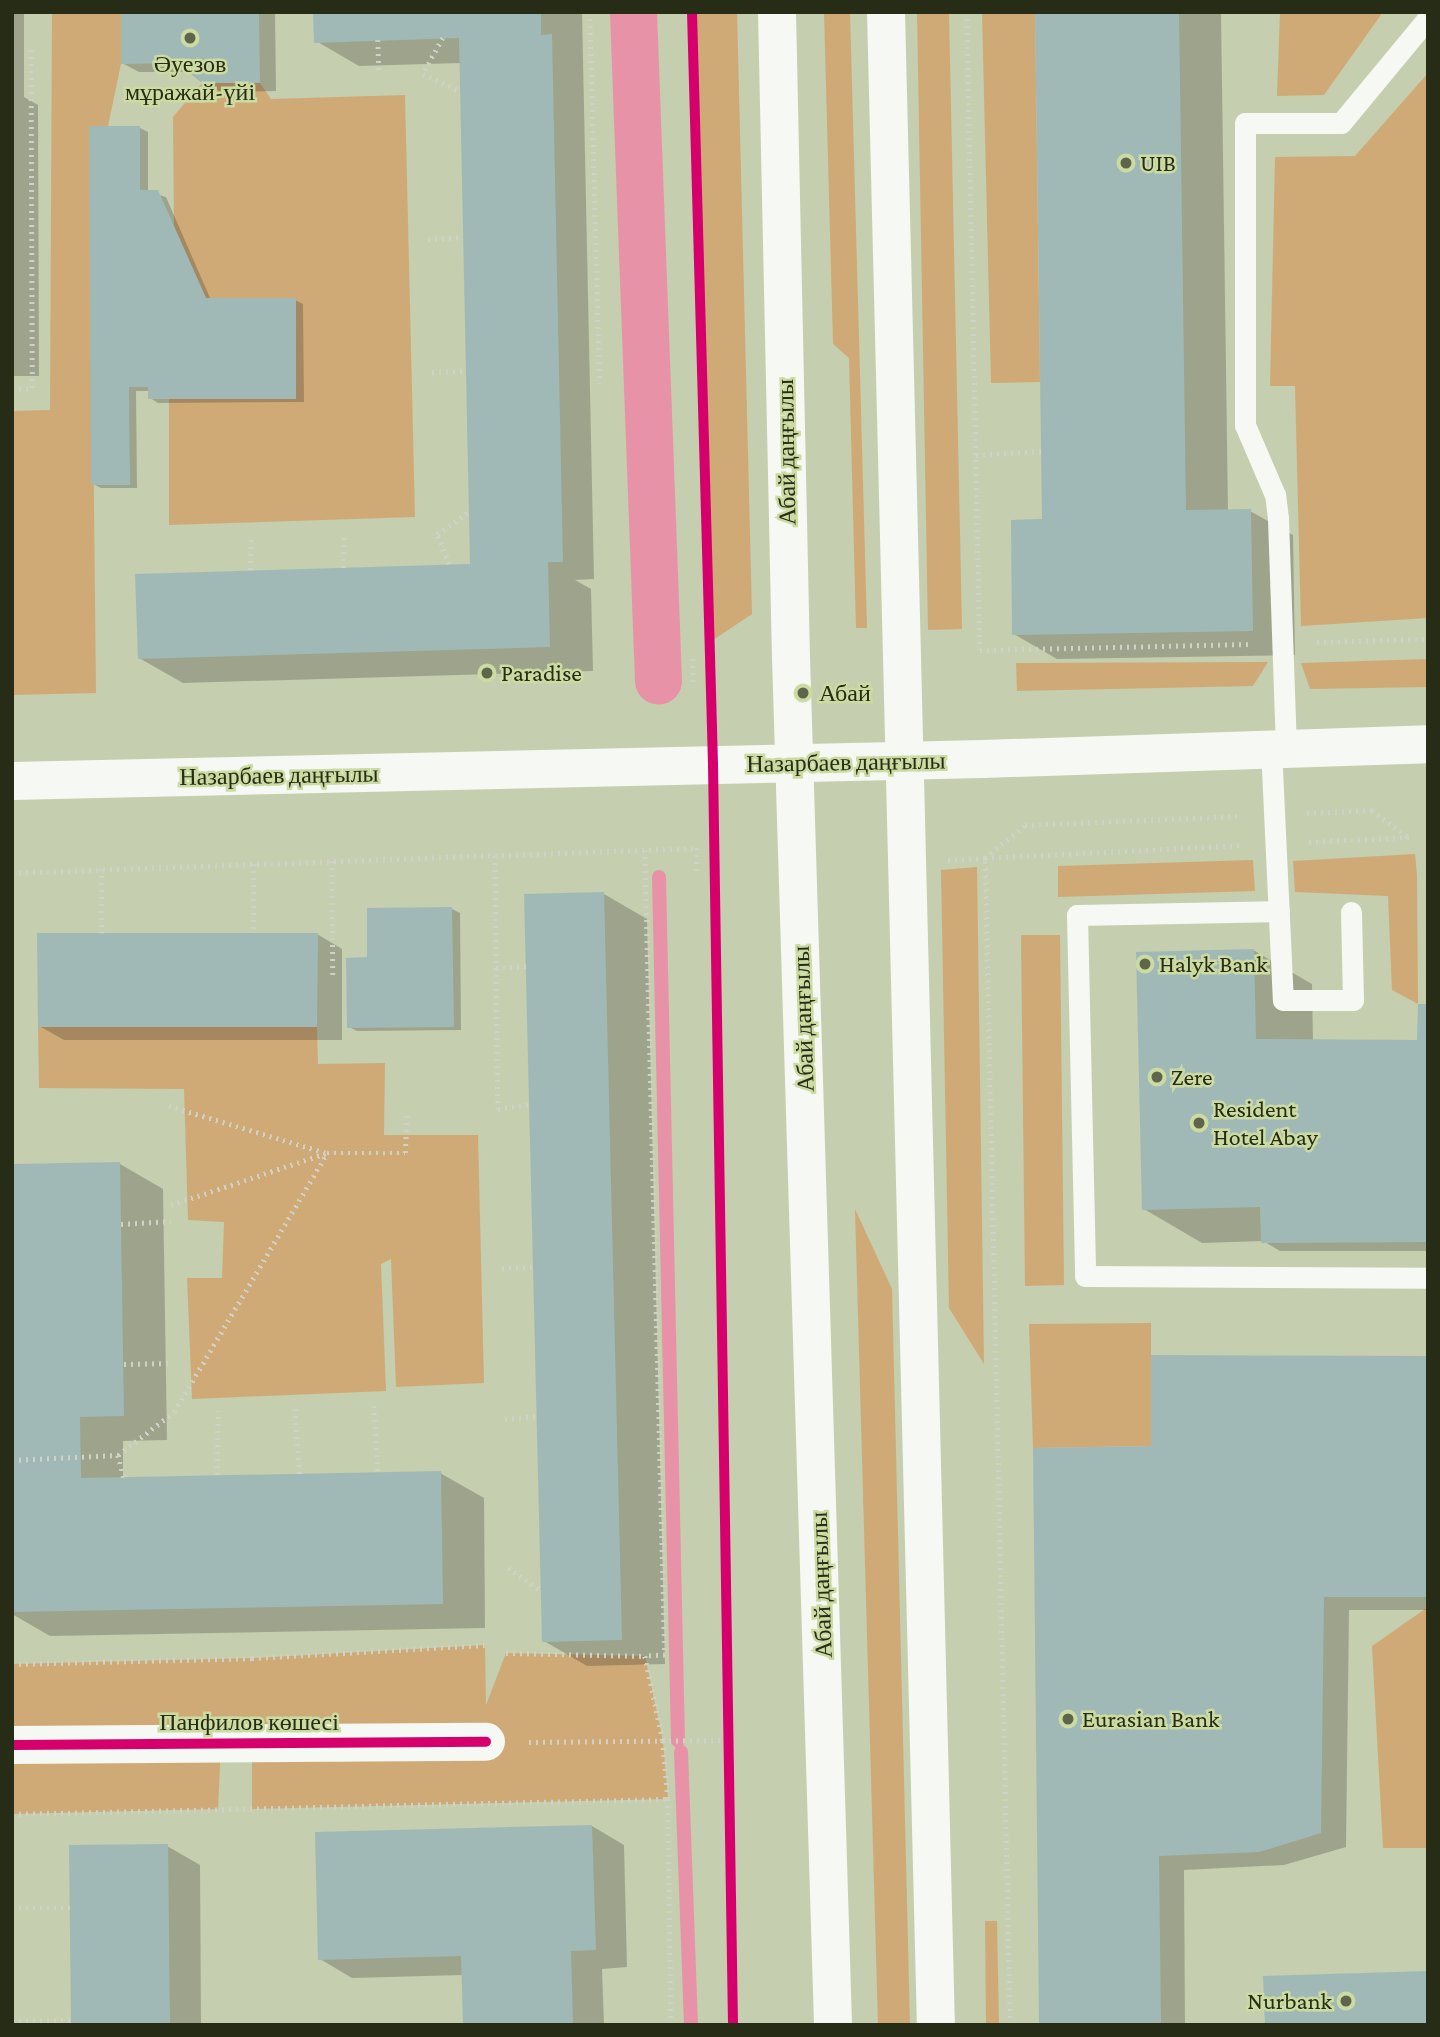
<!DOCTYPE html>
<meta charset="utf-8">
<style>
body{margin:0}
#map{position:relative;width:1440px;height:2037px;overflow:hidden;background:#c5ceae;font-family:"Crimson Pro",serif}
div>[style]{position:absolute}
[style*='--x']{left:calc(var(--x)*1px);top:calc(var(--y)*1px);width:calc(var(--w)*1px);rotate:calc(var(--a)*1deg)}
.green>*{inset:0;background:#cfaa77}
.shadow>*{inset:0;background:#0003}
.stream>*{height:14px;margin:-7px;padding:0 7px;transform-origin:7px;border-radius:7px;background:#e892a7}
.canal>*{height:47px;margin:-23.5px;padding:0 23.5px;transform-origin:23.5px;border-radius:23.5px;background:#e892a7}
.building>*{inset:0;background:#a1b9b6}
.path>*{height:4.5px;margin-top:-2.25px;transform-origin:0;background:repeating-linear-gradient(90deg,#d0d2c8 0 2px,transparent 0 7px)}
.lane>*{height:21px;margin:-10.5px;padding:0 10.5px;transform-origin:10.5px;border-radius:10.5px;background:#f6f8f3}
.street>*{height:38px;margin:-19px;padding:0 19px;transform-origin:19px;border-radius:19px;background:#f6f8f3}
.secondary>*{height:38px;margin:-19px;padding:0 19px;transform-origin:19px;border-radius:19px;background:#f6f8f3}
.cycleway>*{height:10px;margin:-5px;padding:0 5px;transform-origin:5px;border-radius:5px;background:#d6006c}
.dots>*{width:19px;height:19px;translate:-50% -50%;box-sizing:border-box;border:4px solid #cbdba1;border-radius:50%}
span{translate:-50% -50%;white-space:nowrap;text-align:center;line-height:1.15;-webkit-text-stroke:5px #cbdba1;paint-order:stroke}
.poi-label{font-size:24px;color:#272c16}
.left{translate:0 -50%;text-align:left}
.right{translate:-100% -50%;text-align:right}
.street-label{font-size:24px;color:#272c16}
.frame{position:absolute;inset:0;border:14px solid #272c16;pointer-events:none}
</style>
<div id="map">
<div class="green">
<div style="clip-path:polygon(52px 12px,121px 12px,121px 64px,108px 126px,90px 126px,96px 693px,12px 695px,12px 411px,50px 410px)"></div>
<div style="clip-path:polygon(691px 12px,737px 12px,752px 614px,710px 642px)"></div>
<div style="clip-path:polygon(824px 12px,850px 12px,867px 628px,856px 628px,849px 358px,833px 344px)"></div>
<div style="clip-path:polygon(917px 12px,949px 12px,962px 629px,928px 630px)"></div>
<div style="clip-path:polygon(982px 12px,1035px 12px,1040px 382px,991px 383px)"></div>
<div style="clip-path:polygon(1280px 12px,1383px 12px,1324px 95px,1277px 96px)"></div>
<div style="clip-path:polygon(1428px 73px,1428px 618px,1301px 626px,1295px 386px,1270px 386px,1275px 157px,1355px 156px)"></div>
<div style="clip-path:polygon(202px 83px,260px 83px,271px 99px,405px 95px,415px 517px,169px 525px,169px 399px,296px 398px,296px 298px,206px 298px,174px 227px,173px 117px)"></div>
<div style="clip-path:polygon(1428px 659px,1428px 687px,1310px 689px,1301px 663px)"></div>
<div style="clip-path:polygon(1268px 662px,1253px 686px,1017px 691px,1016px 663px)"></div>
<div style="clip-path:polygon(1415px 854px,1417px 875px,1418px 1004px,1392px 990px,1388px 896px,1295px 892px,1293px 861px)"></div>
<div style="clip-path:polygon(1253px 860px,1255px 891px,1058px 897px,1058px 866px)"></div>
<div style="clip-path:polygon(977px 867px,984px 1364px,949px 1308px,941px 870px)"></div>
<div style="clip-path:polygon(1021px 935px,1060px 935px,1064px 1285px,1025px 1286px)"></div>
<div style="clip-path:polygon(38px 1027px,317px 1027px,318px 1064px,385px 1063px,384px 1135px,478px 1135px,484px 1383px,396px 1387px,391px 1259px,381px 1264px,386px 1391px,192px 1399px,187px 1278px,222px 1278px,224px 1222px,188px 1220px,184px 1089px,39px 1088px)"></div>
<div style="clip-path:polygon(855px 1209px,892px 1289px,910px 2025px,878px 2025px)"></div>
<div style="clip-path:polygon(1151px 1323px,1151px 1446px,1033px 1448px,1029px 1324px)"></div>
<div style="clip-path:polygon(1428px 1607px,1428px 1848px,1383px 1848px,1372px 1646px)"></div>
<div style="clip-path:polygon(485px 1645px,486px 1705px,506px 1653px,645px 1656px,663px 1741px,668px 1799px,252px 1809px,252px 1744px,221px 1744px,218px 1809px,12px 1814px,12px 1664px,252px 1658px)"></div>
<div style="clip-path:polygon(985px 1921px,997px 1921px,999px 2025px,986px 2025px)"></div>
</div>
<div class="shadow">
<div style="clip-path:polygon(12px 12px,24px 12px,24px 97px,38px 105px,39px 376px,12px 376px)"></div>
<div style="clip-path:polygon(122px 12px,275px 12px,276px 91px,220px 92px,191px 72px,139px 72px,122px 63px)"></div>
<div style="clip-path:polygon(315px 12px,582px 12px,594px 579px,575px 580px,591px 589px,593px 671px,183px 683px,139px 658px,478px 566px,461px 63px,359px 66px,316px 41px)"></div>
<div style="clip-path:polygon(1037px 12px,1221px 12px,1228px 511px,1250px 511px,1293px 535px,1295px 655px,1057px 659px,1014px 634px,1044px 521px)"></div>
<div style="clip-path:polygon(140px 128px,148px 132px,148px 192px,166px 197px,211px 300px,295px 300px,303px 304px,304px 402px,158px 403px,150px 398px,150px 391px,136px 391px,137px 488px,101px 488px,93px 484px)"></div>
<div style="clip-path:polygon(604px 894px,647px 919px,665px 1664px,587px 1666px,544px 1641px)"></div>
<div style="clip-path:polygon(452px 909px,460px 913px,461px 1030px,357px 1031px,349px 1027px,369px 959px,369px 910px)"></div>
<div style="clip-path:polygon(317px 934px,342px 949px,342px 1040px,64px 1040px,39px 1026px)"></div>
<div style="clip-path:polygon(1253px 950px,1312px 984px,1313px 1041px,1417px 1041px,1428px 1006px,1428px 1251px,1280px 1251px,1263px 1241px,1202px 1243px,1144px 1209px)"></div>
<div style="clip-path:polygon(120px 1164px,163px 1189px,167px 1440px,123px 1441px,123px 1478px,440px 1473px,484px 1498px,485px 1628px,50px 1636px,12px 1614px,12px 1166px)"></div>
<div style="clip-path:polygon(1428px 1358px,1428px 1610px,1349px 1610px,1346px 1847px,1284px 1865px,1184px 1870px,1185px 2025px,1041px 2025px,1153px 1448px)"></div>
<div style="clip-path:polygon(592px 1826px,624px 1845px,627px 1967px,602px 1969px,604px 2025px,464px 2025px,463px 1975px,352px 1978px,320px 1959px)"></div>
<div style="clip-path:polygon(167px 1846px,200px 1865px,201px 2025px,72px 2025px)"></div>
</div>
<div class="stream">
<div style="--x:659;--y:877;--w:864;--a:88.74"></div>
<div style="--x:681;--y:1752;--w:273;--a:87.9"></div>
</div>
<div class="canal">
<div style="--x:633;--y:12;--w:669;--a:87.86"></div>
</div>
<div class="building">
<div style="clip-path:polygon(121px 12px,259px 12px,260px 83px,202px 83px,177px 63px,121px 64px)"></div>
<div style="clip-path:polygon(313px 12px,541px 12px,541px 35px,552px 34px,563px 562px,548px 562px,550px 647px,138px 659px,135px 574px,470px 564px,459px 38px,314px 43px)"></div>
<div style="clip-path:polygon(1035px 12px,1179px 12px,1186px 510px,1251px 509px,1253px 631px,1012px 635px,1011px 520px,1042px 519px)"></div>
<div style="clip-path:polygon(89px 126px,140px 126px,140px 190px,158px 190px,206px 298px,296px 298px,296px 399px,148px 399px,148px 387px,129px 387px,130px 485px,91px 485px)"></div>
<div style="clip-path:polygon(604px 892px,622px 1640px,542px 1642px,524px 894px)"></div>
<div style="clip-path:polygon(452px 907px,454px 1027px,347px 1028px,346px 958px,367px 957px,367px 908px)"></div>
<div style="clip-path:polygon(37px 933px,318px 933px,317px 1027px,38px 1027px)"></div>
<div style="clip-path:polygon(1254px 949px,1256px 1039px,1417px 1040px,1418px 1004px,1428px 1004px,1428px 1242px,1261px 1243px,1260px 1207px,1142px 1210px,1136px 952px)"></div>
<div style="clip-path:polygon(120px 1162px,124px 1416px,80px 1417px,81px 1478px,441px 1471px,443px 1604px,12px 1612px,12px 1164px)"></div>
<div style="clip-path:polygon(1151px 1355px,1428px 1356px,1428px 1597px,1324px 1597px,1321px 1833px,1259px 1852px,1159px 1856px,1161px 2025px,1039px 2025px,1033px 1448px,1151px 1446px)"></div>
<div style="clip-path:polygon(592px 1825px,596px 1950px,571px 1951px,573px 2025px,463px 2025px,461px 1956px,318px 1960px,315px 1832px)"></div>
<div style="clip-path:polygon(168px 1844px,170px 2025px,71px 2025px,69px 1845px)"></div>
<div style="clip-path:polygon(1428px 1971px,1428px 2025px,1265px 2025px,1263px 1976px)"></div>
</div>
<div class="path">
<div style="--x:590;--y:12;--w:372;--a:88.5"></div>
<div style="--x:967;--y:12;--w:638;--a:88.83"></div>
<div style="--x:980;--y:650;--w:268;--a:-1.3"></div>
<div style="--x:443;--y:38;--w:41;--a:119.1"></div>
<div style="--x:423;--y:74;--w:41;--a:24.7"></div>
<div style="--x:378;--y:40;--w:35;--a:88"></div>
<div style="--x:428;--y:239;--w:35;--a:-3"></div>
<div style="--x:432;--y:372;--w:34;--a:-2"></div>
<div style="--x:12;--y:389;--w:20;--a:-3"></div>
<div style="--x:32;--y:388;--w:343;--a:-90.2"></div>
<div style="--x:976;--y:455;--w:66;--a:-3.5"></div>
<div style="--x:449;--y:564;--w:32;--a:-112"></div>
<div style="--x:437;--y:534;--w:39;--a:-35"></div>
<div style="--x:343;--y:568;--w:31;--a:-88"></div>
<div style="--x:250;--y:570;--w:30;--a:-88"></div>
<div style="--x:1317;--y:642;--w:111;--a:-1.5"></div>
<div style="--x:693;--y:659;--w:28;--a:90"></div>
<div style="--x:1307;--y:813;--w:65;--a:-2.6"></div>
<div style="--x:1372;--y:810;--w:45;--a:36.9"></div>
<div style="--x:1309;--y:842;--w:100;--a:-2.9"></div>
<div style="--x:645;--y:850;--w:805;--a:88.58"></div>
<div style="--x:665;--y:1655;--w:20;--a:177"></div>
<div style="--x:645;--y:1656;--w:87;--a:78"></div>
<div style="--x:663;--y:1741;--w:58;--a:85.1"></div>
<div style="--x:668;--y:1799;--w:226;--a:89.2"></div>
<div style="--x:495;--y:856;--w:253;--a:89.3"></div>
<div style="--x:498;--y:1109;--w:31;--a:-9"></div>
<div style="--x:948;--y:860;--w:37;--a:-3"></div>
<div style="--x:985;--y:858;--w:52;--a:-39.5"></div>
<div style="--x:1025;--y:825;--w:217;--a:-2.4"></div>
<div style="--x:332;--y:861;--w:114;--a:89.5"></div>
<div style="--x:254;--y:864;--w:69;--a:90"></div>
<div style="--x:102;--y:869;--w:64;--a:90"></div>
<div style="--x:12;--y:873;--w:685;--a:-2.09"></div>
<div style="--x:697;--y:848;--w:27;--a:90"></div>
<div style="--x:496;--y:968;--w:30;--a:-4"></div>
<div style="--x:169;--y:1106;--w:165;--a:16.6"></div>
<div style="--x:327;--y:1153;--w:78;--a:0"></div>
<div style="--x:405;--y:1153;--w:41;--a:-87.2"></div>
<div style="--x:171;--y:1205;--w:163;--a:-18.5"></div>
<div style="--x:121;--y:1224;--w:50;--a:-3.4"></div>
<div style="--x:502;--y:1268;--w:31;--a:-2"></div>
<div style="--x:124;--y:1364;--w:49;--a:-1.2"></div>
<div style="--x:374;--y:1406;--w:66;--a:86.5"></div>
<div style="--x:295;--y:1409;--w:65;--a:85.6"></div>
<div style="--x:505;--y:1419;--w:32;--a:-5"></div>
<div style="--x:118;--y:1455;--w:23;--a:75"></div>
<div style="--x:12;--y:1460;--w:106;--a:-2.7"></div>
<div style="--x:118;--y:1455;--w:71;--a:-37.5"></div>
<div style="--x:174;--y:1412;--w:301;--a:-59.4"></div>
<div style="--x:217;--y:1475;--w:64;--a:-89.1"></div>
<div style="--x:508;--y:1568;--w:40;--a:34"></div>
<div style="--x:506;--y:1653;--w:139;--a:1.2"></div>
<div style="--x:12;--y:1664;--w:240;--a:-1.4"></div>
<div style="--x:252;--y:1658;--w:233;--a:-3.2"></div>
<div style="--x:529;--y:1742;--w:198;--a:-0.6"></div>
<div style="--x:12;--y:1814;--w:656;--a:-1.31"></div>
<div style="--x:12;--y:1908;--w:58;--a:0"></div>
<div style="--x:12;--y:2021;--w:59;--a:-1"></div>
<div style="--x:1010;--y:2025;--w:1167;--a:-91.23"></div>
<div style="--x:985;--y:858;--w:259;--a:-2.9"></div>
</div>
<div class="lane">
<div style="--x:1271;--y:748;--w:252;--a:87.3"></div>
<div style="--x:1283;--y:1000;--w:70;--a:0"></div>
<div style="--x:1353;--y:1000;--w:88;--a:-91.3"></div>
<div style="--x:1286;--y:748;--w:230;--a:-92"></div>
<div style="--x:1278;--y:518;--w:23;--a:-97"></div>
<div style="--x:1275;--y:495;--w:76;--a:-113.2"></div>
<div style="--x:1245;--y:425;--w:302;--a:-90"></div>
<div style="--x:1245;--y:123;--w:96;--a:0"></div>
<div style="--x:1341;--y:123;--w:136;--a:-50.4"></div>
<div style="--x:1279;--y:911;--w:202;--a:178.9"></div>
<div style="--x:1077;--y:915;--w:361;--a:88.7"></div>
<div style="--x:1085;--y:1276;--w:343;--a:0.3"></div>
</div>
<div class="street">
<div style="--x:12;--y:1745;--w:474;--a:-0.4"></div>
</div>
<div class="secondary">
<div style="--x:777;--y:12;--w:645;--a:88.76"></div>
<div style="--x:791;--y:657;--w:1369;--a:88.24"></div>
<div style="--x:886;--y:12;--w:2014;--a:88.58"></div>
<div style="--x:12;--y:781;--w:971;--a:-1.3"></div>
<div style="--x:983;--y:759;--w:445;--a:-1.9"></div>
</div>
<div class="cycleway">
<div style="--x:692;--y:12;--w:753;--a:88.4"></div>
<div style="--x:713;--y:765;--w:1260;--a:89.09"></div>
<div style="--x:12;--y:1745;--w:474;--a:-0.4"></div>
</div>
<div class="dots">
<div style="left:190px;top:38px;background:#5e654b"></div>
<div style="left:1126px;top:163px;background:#5e654b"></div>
<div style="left:487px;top:673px;background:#5e654b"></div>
<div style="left:803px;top:693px;background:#5e654b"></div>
<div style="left:1145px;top:964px;background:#5e654b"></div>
<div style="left:1157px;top:1077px;background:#5e654b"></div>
<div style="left:1199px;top:1123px;background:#5e654b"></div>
<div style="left:1068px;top:1719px;background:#5e654b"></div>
<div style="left:1346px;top:2001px;background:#5e654b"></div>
</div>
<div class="poi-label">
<span style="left:190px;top:78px">Әуезов<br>мұражай-үйі</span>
<span class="left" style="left:1140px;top:163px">UIB</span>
<span class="left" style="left:501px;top:673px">Paradise</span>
<span class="left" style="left:819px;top:693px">Абай</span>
<span class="left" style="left:1159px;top:964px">Halyk Bank</span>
<span class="left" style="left:1171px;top:1077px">Zere</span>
<span class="left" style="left:1213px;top:1123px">Resident<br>Hotel Abay</span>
<span class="left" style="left:1082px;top:1719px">Eurasian Bank</span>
<span class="right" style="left:1332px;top:2001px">Nurbank</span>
</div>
<div class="street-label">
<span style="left:786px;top:452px;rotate:-91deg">Абай даңғылы</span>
<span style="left:846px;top:762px;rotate:-1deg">Назарбаев даңғылы</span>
<span style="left:279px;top:775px;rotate:-1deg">Назарбаев даңғылы</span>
<span style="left:803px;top:1019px;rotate:-92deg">Абай даңғылы</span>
<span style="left:821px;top:1585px;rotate:-92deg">Абай даңғылы</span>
<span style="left:249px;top:1722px">Панфилов көшесі</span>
</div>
<div class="frame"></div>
</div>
